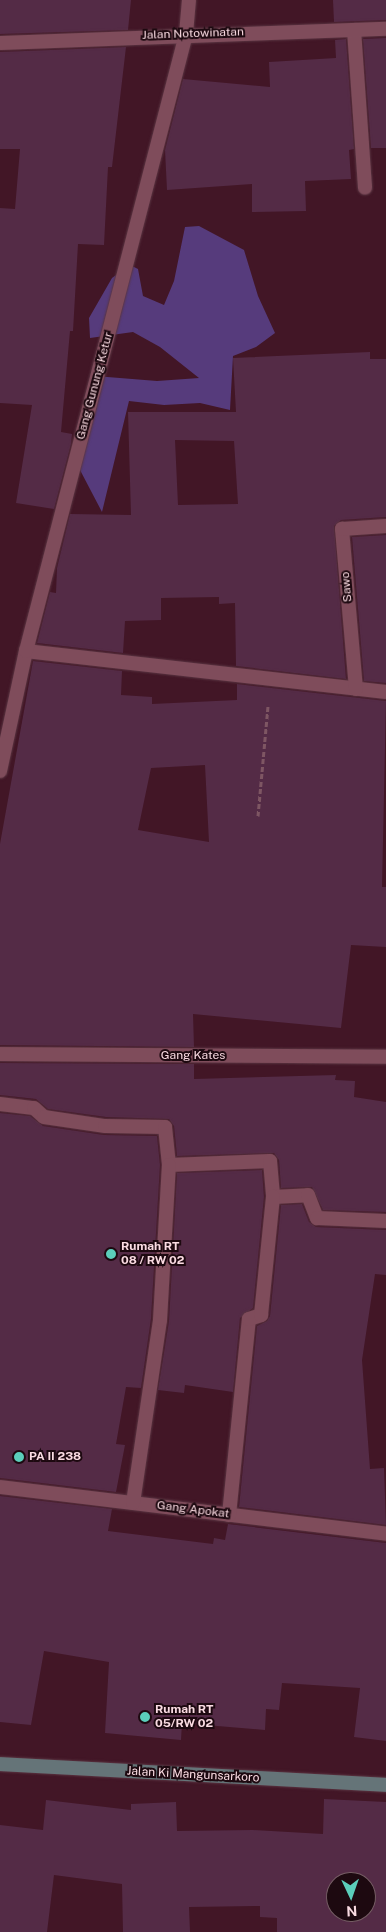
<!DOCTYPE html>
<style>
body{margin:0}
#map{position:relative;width:386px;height:1932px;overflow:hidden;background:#421626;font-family:"Public Sans",sans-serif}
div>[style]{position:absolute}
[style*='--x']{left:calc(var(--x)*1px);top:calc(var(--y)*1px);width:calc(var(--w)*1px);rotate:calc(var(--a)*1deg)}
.green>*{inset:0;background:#563b7c}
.building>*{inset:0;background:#542b46}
.path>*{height:3px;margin-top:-1.5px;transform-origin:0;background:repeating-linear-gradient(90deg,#7e5663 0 5px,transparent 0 7.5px)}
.roads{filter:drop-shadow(0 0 1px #5a3542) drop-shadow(0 0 1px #5a3542)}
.minor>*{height:14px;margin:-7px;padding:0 7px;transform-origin:7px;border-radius:7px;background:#7f4c5b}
.secondary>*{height:14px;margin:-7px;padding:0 7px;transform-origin:7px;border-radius:7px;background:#657478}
.dots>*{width:14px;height:14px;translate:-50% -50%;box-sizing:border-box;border:2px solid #1d0910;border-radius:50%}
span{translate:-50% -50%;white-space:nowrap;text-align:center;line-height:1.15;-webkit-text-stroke:4px #1d0910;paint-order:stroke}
.street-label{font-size:12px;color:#fadbe2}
.poi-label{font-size:12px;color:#fadbe2;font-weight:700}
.left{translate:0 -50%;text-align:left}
.north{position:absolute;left:326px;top:1872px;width:50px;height:50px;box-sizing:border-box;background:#1d0910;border:1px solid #755d64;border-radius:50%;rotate:177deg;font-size:14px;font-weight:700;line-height:20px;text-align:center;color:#fadbe2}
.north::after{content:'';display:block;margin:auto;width:18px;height:22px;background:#5bcebb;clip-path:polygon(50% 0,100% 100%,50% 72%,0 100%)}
</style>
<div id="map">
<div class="green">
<div style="clip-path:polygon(199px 226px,244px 250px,258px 296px,275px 333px,256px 347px,233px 356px,230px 410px,200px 403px,164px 405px,129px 401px,102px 512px,80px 470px,95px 376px,157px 381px,199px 378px,160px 347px,133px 332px,90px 338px,89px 318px,112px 278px,130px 265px,138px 269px,143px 296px,164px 305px,174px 281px,185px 227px)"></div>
</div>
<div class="building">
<div style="clip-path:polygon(0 0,131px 0,128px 30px,0 34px)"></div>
<div style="clip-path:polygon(333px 0,386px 0,386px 20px,334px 22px)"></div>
<div style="clip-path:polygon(386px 38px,386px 148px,371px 148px,363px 39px)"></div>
<div style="clip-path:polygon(346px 39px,354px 149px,349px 150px,351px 179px,305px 181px,306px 211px,252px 212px,252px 184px,167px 190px,165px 150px,183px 79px,270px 87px,269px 62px,336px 58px,335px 40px)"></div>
<div style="clip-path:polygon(126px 47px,112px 167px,108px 167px,104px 245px,78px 244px,73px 331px,70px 331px,61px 432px,72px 434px,71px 444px,54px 509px,16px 503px,32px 405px,0 403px,0 208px,15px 209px,20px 149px,0 149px,0 52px)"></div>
<div style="clip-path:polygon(evenodd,370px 352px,370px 359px,386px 359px,386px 517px,341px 520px,334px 526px,346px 679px,236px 666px,235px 603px,219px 604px,219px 597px,161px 598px,161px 620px,125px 621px,123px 653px,37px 643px,50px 592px,56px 593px,57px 568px,70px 514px,131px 515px,128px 412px,236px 412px,233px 358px,370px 352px,175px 440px,234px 441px,238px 504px,178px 505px,175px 440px)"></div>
<div style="clip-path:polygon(386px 535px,386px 683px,364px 681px,352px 537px)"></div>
<div style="clip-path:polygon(evenodd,33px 661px,122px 671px,121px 695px,152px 697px,152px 704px,237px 700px,237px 684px,386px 701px,382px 887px,386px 887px,386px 947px,351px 945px,341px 1028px,193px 1014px,194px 1047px,0 1045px,0 844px,33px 661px,205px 765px,209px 842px,138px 830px,151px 768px,205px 765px)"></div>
<div style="clip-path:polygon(0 1063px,194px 1064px,194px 1079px,336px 1075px,335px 1080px,355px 1081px,354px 1097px,386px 1102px,386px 1212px,323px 1210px,312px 1187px,281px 1188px,279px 1160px,274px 1153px,177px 1156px,174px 1126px,169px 1119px,106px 1117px,48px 1109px,36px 1099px,0 1095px)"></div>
<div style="clip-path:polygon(0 1113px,30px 1116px,43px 1126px,104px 1135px,157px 1136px,160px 1165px,151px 1319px,141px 1388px,126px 1387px,116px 1444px,125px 1445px,116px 1492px,0 1478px)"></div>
<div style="clip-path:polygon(262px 1170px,264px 1197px,253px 1308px,240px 1318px,233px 1392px,185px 1385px,184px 1393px,158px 1390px,169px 1321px,177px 1173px)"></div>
<div style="clip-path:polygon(302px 1204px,309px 1222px,316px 1227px,386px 1230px,386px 1275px,375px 1274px,362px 1360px,370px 1469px,384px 1468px,386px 1525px,239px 1507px,257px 1326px,267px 1321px,270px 1316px,281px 1205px)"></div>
<div style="clip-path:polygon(0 1496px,112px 1509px,108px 1531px,213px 1544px,214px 1538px,225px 1540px,228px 1524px,386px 1543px,386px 1741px,354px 1737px,360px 1688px,282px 1683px,279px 1710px,266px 1709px,265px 1730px,182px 1723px,181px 1740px,105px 1733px,109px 1662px,44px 1651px,31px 1725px,0 1722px)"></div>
<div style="clip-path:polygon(evenodd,324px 1799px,386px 1802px,386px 1932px,277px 1932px,277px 1918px,260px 1917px,260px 1906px,189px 1907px,190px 1932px,123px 1932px,122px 1884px,54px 1875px,47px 1932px,0 1932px,0 1825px,43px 1830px,46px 1800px,131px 1810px,131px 1804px,176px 1802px,177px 1831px,253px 1830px,323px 1834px,324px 1799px,336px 1882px,366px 1882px,366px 1912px,336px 1912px,336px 1882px)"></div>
</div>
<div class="path">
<div style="--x:258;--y:816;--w:110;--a:-84.8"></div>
</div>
<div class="roads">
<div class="minor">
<div style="--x:354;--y:30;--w:158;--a:86"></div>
<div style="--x:0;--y:43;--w:386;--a:-2.1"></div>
<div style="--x:26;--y:651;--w:362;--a:6.5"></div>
<div style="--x:356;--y:689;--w:161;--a:-95"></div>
<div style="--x:342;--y:529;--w:44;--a:-3.9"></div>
<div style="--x:0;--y:771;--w:123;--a:-77.8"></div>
<div style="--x:26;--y:651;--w:637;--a:-75.46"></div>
<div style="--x:186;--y:34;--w:34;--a:-85"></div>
<div style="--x:0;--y:1054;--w:386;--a:0.4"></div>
<div style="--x:0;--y:1104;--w:34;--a:7"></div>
<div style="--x:34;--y:1108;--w:13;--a:42"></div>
<div style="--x:44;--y:1117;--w:62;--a:8.4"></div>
<div style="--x:105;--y:1126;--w:60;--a:1"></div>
<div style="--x:165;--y:1127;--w:38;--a:84"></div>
<div style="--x:169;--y:1165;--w:101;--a:-2.3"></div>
<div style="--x:270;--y:1161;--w:36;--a:85"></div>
<div style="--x:273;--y:1197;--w:35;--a:-3"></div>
<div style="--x:308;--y:1195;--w:25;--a:69"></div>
<div style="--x:317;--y:1218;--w:69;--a:2.5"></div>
<div style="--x:0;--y:1487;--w:389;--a:6.9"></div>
<div style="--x:133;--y:1503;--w:185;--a:-81.6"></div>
<div style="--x:160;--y:1320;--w:155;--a:-86.7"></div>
<div style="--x:229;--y:1515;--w:197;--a:-84.2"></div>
<div style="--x:249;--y:1319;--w:13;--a:-18"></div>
<div style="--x:261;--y:1315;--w:119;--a:-84.2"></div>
</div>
<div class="secondary">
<div style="--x:0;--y:1764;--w:387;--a:3.1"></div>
</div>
</div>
<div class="dots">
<div style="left:111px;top:1254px;background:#5bcebb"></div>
<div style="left:19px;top:1457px;background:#5bcebb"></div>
<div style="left:145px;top:1717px;background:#5bcebb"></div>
</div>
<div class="street-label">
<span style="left:193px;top:34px;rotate:-2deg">Jalan Notowinatan</span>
<span style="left:95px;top:386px;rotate:-75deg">Gang Gunung Ketur</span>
<span style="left:347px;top:587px;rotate:-95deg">Sawo</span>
<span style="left:193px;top:1056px">Gang Kates</span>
<span style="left:193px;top:1510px;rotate:7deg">Gang Apokat</span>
<span style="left:193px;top:1775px;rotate:3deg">Jalan Ki Mangunsarkoro</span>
</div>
<div class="poi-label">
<span class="left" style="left:121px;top:1254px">Rumah RT<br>08 / RW 02</span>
<span class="left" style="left:29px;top:1457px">PA II 238</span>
<span class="left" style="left:155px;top:1717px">Rumah RT<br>05/RW 02</span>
</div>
<div class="north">N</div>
</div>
